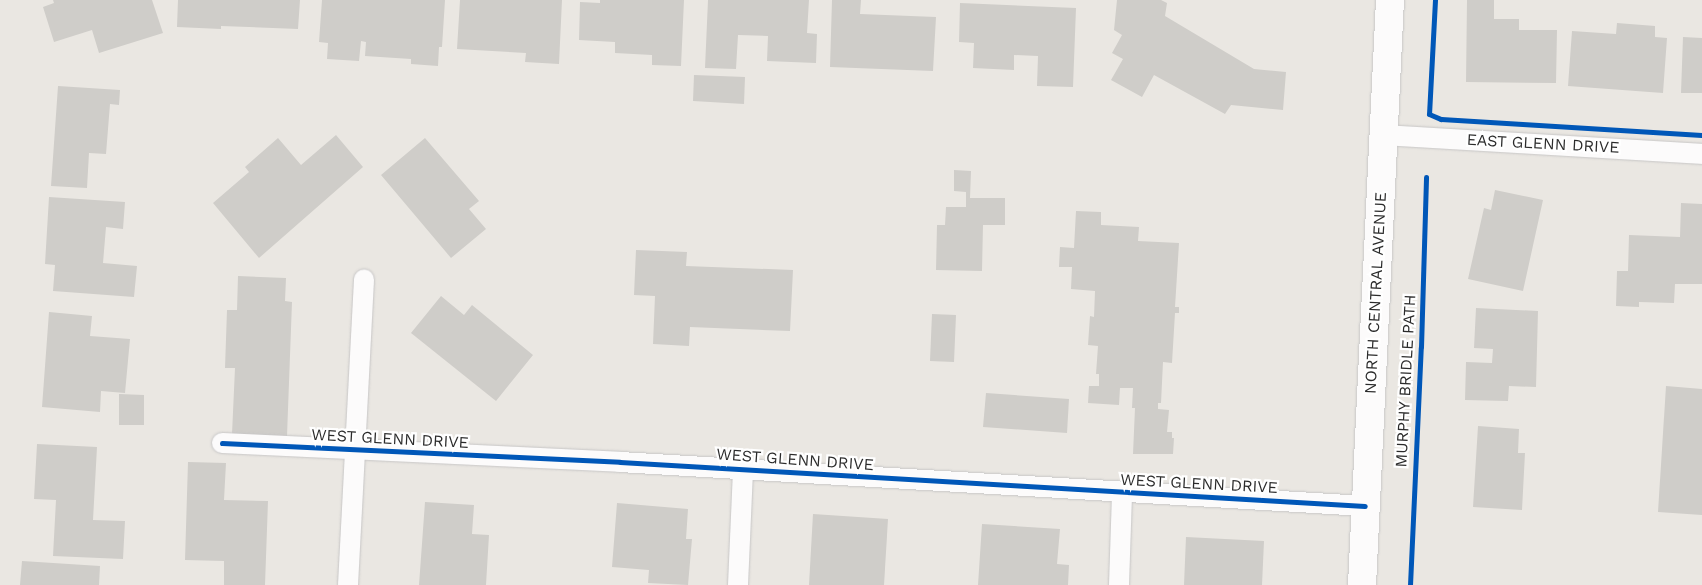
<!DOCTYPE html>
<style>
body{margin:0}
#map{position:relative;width:1702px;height:585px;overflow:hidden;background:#eae7e2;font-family:"Work Sans",sans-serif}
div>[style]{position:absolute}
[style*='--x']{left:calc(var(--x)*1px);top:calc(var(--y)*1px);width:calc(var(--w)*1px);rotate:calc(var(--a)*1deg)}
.building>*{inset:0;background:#cfcdc9}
.path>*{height:3px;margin-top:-1.5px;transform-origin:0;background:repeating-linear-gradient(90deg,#c8c8c7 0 4px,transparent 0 6.5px)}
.roads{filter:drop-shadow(0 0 1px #c7c6c6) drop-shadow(0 0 1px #c7c6c6)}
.street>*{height:20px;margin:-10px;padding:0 10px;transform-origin:10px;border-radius:10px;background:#fcfbfb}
.secondary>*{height:28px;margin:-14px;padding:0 14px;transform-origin:14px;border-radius:14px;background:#fcfbfb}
.cycleway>*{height:5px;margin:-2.5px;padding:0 2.5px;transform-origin:2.5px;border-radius:2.5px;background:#0057b8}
span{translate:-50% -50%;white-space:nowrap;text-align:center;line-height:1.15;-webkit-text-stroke:4.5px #fff;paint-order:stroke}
.street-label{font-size:16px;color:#2b2b2b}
</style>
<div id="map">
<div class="building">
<div style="clip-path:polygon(53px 0,152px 0,163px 33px,99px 53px,92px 30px,54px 42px,43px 7px,54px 3px)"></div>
<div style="clip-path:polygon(178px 0,300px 0,298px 29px,221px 26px,221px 29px,177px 27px)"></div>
<div style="clip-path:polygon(322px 0,445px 0,442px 47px,439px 47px,438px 66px,411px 64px,411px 59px,365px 56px,366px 42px,361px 41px,359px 61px,327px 59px,328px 43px,319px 42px)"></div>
<div style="clip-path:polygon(460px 0,562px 0,559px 64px,525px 62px,526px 53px,457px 49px)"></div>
<div style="clip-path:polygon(600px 0,684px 0,681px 66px,652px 65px,652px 55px,615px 53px,615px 42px,579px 40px,580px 2px,600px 3px)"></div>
<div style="clip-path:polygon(708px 0,809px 0,807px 33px,817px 34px,816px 63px,767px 61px,768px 36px,738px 35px,736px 69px,705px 68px)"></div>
<div style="clip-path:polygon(832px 0,861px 0,860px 14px,936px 17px,933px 71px,830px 67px)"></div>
<div style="clip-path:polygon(1117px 0,1161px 0,1167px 3px,1165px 16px,1254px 69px,1286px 72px,1283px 110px,1231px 105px,1225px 114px,1154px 75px,1142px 97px,1111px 80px,1123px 59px,1112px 53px,1122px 35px,1114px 30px)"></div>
<div style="clip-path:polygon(1467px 0,1494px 0,1494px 19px,1519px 19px,1519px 30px,1557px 30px,1556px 83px,1466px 82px)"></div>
<div style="clip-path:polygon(960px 3px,1076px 8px,1073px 87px,1037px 86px,1038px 56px,1014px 55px,1014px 70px,973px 68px,974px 43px,959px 42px)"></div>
<div style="clip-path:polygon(1617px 23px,1655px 26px,1655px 37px,1667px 38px,1663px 93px,1568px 86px,1572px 31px,1616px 34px)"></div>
<div style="clip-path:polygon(1683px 37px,1702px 38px,1702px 93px,1681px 93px)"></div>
<div style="clip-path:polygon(694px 75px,745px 77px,744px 104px,693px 101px)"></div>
<div style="clip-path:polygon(58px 86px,120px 90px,119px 105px,110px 104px,106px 154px,89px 153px,87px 188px,51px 186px)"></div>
<div style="clip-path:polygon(336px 135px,363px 167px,259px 258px,213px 203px,249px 172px,245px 167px,278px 138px,301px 165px)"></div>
<div style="clip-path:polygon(425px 138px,479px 201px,469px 209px,486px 229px,451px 258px,381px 175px)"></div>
<div style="clip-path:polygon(954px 170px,971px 171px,970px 198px,1005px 198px,1005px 225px,983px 225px,982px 271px,936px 270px,937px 225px,945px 225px,946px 207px,966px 207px,966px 192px,954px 191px)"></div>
<div style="clip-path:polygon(1495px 190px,1543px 200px,1523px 291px,1468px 279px,1484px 208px,1491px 210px)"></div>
<div style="clip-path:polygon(49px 197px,125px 202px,123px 229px,106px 227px,103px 263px,137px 266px,134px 297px,53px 291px,55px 265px,45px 264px)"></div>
<div style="clip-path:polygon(1681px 203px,1702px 204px,1702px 284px,1675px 284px,1674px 303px,1639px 302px,1639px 307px,1616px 306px,1617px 271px,1628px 271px,1629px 235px,1680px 237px)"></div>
<div style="clip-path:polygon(1076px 211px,1101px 212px,1101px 225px,1139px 227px,1138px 241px,1179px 243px,1175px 307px,1179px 307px,1179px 313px,1175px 313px,1172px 363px,1163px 362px,1161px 403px,1158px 403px,1158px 409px,1169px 410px,1167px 432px,1172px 432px,1172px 438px,1174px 438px,1173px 454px,1133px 454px,1135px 408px,1132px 408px,1133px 388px,1120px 388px,1119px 405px,1088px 403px,1089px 386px,1099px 386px,1099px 374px,1096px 374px,1098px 346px,1088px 345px,1090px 316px,1094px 317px,1095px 291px,1071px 289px,1072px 267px,1059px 267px,1060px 247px,1074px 248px)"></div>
<div style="clip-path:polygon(636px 250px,687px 252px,686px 266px,793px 270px,790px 331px,690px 327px,689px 346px,653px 344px,655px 296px,634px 295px)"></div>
<div style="clip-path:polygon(238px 276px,286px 278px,285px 301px,292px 302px,287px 436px,232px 434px,235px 368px,225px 368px,227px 310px,237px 310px)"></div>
<div style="clip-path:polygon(441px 296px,464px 315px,472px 305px,533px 355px,496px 401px,411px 333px)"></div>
<div style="clip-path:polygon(1476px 308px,1538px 311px,1536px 387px,1509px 386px,1508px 401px,1465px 400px,1466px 362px,1492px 363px,1493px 349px,1474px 348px)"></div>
<div style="clip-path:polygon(49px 312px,92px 316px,90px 336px,130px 339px,125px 393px,101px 391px,100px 412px,42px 407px)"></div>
<div style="clip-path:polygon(932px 314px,956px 315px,954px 362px,930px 361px)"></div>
<div style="clip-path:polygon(1666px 386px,1702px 389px,1702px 515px,1658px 512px)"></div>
<div style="clip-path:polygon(986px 393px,1069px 399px,1067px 433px,983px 427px)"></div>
<div style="clip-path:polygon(119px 394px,144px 395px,144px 425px,119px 425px)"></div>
<div style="clip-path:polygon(1478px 426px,1519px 429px,1518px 453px,1525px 453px,1522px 510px,1473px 507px)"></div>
<div style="clip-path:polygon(37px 444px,97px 447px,93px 520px,125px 521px,123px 559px,53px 556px,56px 500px,34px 499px)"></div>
<div style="clip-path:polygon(188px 462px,226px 463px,224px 500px,268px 501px,265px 585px,224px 585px,224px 561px,185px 560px)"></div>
<div style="clip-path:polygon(425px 502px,474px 505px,472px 534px,489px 535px,486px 585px,419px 585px)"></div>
<div style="clip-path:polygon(617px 503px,688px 509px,686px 539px,692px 539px,688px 585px,648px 583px,649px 570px,612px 567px)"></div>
<div style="clip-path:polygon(813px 514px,888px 519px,884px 585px,809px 585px)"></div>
<div style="clip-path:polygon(982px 524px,1060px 529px,1057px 564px,1069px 565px,1068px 585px,978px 585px)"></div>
<div style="clip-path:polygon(1186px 537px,1264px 541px,1262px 585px,1184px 585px)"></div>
<div style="clip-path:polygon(22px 561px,100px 566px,99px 585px,20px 585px)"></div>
</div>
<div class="path">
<div style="--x:1429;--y:114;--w:114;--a:-87"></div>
<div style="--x:1410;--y:585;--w:238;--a:-87.4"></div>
<div style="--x:1421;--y:347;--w:170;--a:-88.3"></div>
</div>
<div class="roads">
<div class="street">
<div style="--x:1384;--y:135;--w:319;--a:3.4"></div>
<div style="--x:222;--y:443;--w:398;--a:2.7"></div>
<div style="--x:620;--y:462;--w:746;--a:3.38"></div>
<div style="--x:348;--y:585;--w:306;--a:-87"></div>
<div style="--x:738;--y:585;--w:116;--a:-87.5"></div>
<div style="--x:1119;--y:585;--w:92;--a:-88.1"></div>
</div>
<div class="secondary">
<div style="--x:1362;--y:585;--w:586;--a:-87.26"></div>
</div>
</div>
<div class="cycleway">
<div style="--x:1435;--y:0;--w:114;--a:93"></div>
<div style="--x:1429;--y:114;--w:13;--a:23"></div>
<div style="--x:1441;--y:119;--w:261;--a:3.5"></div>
<div style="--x:222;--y:443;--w:398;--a:2.7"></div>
<div style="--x:620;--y:462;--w:746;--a:3.38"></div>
<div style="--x:1410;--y:585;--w:238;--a:-87.4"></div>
<div style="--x:1421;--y:347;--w:170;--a:-88.3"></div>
</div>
<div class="street-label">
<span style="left:1543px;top:144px;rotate:3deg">EAST GLENN DRIVE</span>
<span style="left:1376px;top:293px;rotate:-87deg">NORTH CENTRAL AVENUE</span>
<span style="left:1406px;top:381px;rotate:-87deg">MURPHY BRIDLE PATH</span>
<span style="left:390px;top:439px;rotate:3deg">WEST GLENN DRIVE</span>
<span style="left:795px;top:460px;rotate:4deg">WEST GLENN DRIVE</span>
<span style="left:1199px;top:484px;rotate:3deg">WEST GLENN DRIVE</span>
</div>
</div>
